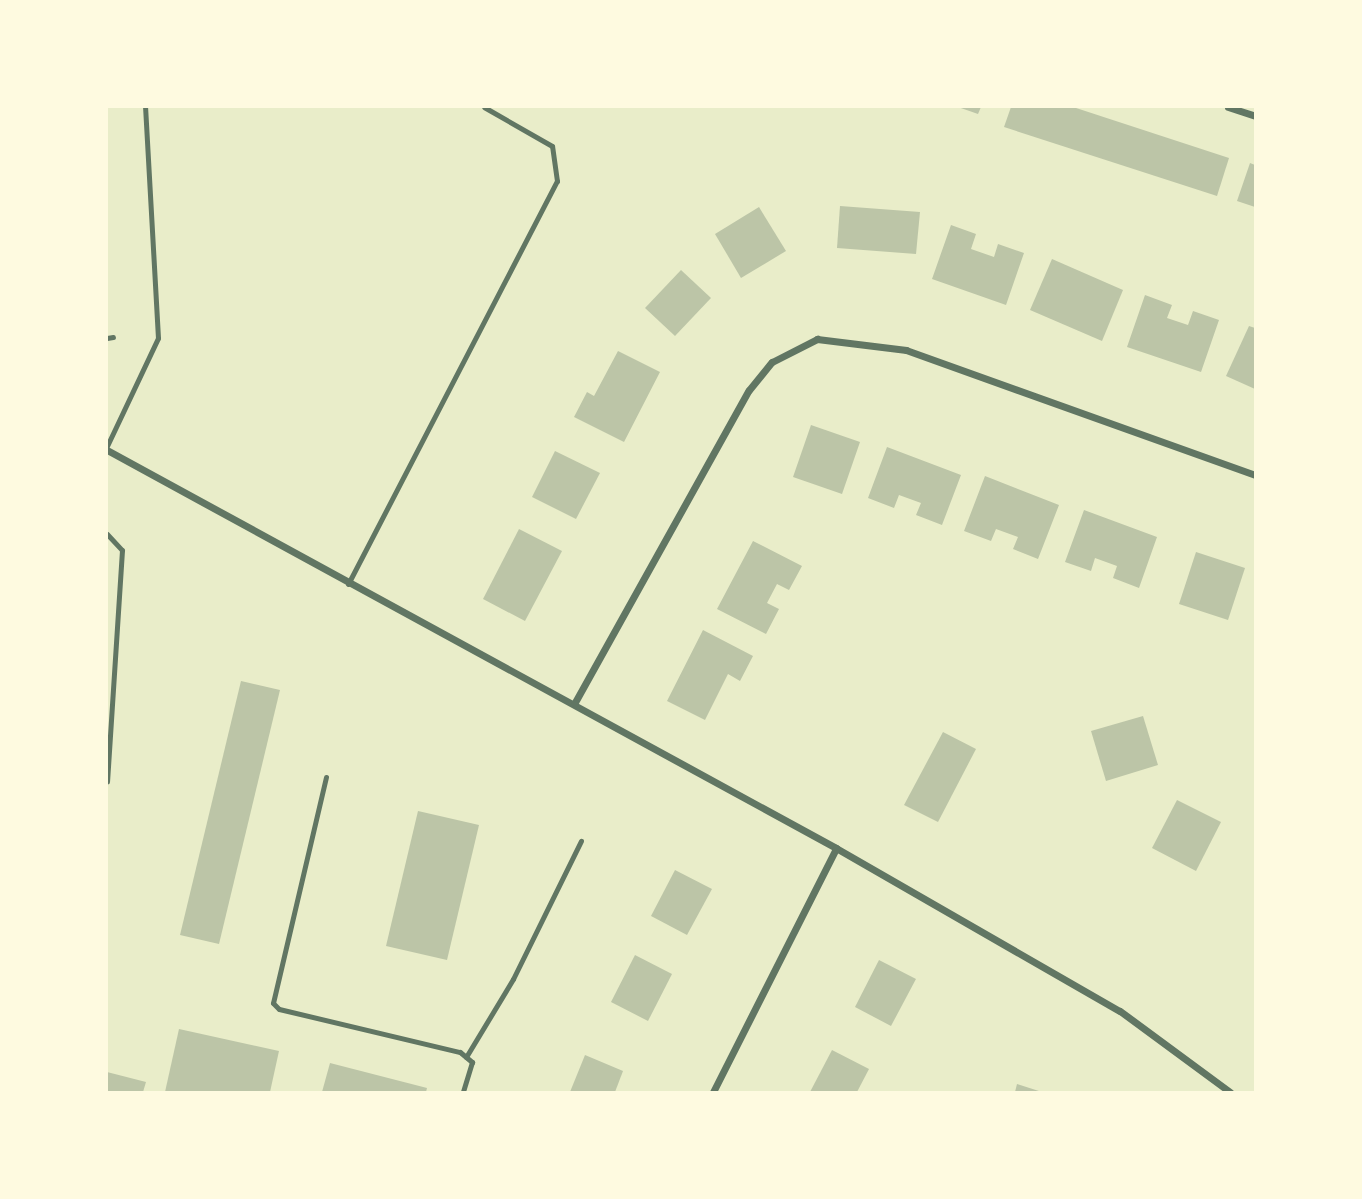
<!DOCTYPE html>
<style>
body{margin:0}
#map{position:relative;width:1362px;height:1199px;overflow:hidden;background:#e9edc9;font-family:"Crimson Pro",serif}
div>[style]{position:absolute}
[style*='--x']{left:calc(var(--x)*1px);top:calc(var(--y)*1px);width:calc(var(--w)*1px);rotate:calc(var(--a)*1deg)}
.building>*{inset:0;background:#bcc5a7}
.service>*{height:5px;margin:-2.5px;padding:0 2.5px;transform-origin:2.5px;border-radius:2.5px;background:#617663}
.minor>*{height:7px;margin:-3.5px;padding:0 3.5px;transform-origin:3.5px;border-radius:3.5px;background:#617663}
span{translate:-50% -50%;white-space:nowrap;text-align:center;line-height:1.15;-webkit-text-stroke:7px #fefae0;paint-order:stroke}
.frame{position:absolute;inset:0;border:108px solid #fefae0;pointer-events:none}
</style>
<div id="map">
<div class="building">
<div style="clip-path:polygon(958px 107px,981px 107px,978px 114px)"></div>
<div style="clip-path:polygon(1011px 107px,1073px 107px,1229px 158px,1217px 196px,1004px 127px)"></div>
<div style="clip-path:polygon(1250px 163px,1255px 165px,1255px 207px,1237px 201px)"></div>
<div style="clip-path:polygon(840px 206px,920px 212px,916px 254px,837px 248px)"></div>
<div style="clip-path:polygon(759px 207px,786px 251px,741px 278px,715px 234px)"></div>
<div style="clip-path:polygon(951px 225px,976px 234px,971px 249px,994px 257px,998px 244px,1024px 253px,1006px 305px,932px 279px)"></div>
<div style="clip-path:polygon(1052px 259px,1123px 290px,1102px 341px,1030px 310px)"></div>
<div style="clip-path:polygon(681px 270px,711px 298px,675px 336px,645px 308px)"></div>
<div style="clip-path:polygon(1145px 295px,1172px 305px,1167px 318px,1188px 325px,1193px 311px,1219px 320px,1201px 372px,1127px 347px)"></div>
<div style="clip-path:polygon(1249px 326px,1255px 328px,1255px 389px,1226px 376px)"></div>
<div style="clip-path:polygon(618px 351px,660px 372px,624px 442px,574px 417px,587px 392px,594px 396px)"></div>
<div style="clip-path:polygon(811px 425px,860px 442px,842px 494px,793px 477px)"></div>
<div style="clip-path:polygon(887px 447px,961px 475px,942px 525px,916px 515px,921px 503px,899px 495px,894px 508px,868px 498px)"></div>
<div style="clip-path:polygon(555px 451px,600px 473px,576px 519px,532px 497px)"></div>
<div style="clip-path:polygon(985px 476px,1059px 505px,1038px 559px,1013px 549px,1018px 537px,996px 529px,991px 541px,964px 531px)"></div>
<div style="clip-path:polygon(1084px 510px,1157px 537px,1139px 588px,1113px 578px,1117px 566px,1095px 558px,1091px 571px,1065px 562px)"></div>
<div style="clip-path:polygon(519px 529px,562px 551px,525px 621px,483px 599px)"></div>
<div style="clip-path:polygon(753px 541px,802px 566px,789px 590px,777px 584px,767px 603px,779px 609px,766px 634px,717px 609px)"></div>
<div style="clip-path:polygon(1196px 552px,1245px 568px,1228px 620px,1179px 604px)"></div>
<div style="clip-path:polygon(703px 630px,753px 656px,740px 681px,728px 674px,705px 720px,667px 701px)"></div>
<div style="clip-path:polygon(241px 681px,280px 690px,219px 944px,180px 935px)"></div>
<div style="clip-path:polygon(1143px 716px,1158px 765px,1106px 781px,1091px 731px)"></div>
<div style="clip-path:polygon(943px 732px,976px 749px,938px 822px,904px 805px)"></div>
<div style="clip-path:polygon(1177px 800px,1221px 822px,1196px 871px,1152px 848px)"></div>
<div style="clip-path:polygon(418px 811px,479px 825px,447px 960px,386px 946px)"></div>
<div style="clip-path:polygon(675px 870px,712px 889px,687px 935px,651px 916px)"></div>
<div style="clip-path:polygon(635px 955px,672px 974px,648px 1021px,611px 1002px)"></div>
<div style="clip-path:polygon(879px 960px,916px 979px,891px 1026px,855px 1007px)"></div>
<div style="clip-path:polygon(179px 1029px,279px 1051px,270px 1092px,165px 1092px)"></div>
<div style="clip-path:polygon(832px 1050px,869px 1069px,857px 1092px,810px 1092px)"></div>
<div style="clip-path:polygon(585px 1055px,623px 1071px,615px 1092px,570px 1092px)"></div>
<div style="clip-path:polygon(330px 1063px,427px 1088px,426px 1092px,322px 1092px)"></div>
<div style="clip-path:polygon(107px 1072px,146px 1082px,143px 1092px,107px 1092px)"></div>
<div style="clip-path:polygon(1017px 1084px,1042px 1092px,1015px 1092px)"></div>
</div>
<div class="service">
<div style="--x:107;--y:338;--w:6;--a:-9"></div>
<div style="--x:107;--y:446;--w:119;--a:-64.7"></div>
<div style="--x:158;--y:338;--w:231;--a:-93.2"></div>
<div style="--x:107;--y:534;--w:22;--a:47"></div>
<div style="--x:122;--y:550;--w:232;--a:93.7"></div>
<div style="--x:348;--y:584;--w:454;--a:-62.6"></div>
<div style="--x:557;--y:181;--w:35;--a:-98"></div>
<div style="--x:552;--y:146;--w:78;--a:-150.2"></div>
<div style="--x:326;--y:777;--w:232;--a:103.2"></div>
<div style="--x:273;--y:1003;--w:8;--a:45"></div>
<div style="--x:279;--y:1009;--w:186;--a:13.4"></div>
<div style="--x:460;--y:1052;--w:16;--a:40"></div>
<div style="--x:472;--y:1062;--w:31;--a:107"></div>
<div style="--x:466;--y:1057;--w:91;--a:-58.9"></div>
<div style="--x:513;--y:979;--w:154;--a:-63.8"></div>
</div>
<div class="minor">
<div style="--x:1228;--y:107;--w:28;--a:18"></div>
<div style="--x:107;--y:450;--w:831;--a:28.63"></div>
<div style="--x:836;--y:848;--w:327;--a:29.9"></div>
<div style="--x:1120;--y:1011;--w:137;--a:36.4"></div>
<div style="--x:574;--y:704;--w:359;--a:-60.9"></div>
<div style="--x:749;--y:390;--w:36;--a:-51"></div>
<div style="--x:772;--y:362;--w:51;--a:-27.1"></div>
<div style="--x:817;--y:339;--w:90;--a:7"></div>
<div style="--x:906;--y:350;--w:371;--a:19.7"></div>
<div style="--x:713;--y:1092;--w:273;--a:-63.2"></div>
</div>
<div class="frame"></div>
</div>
